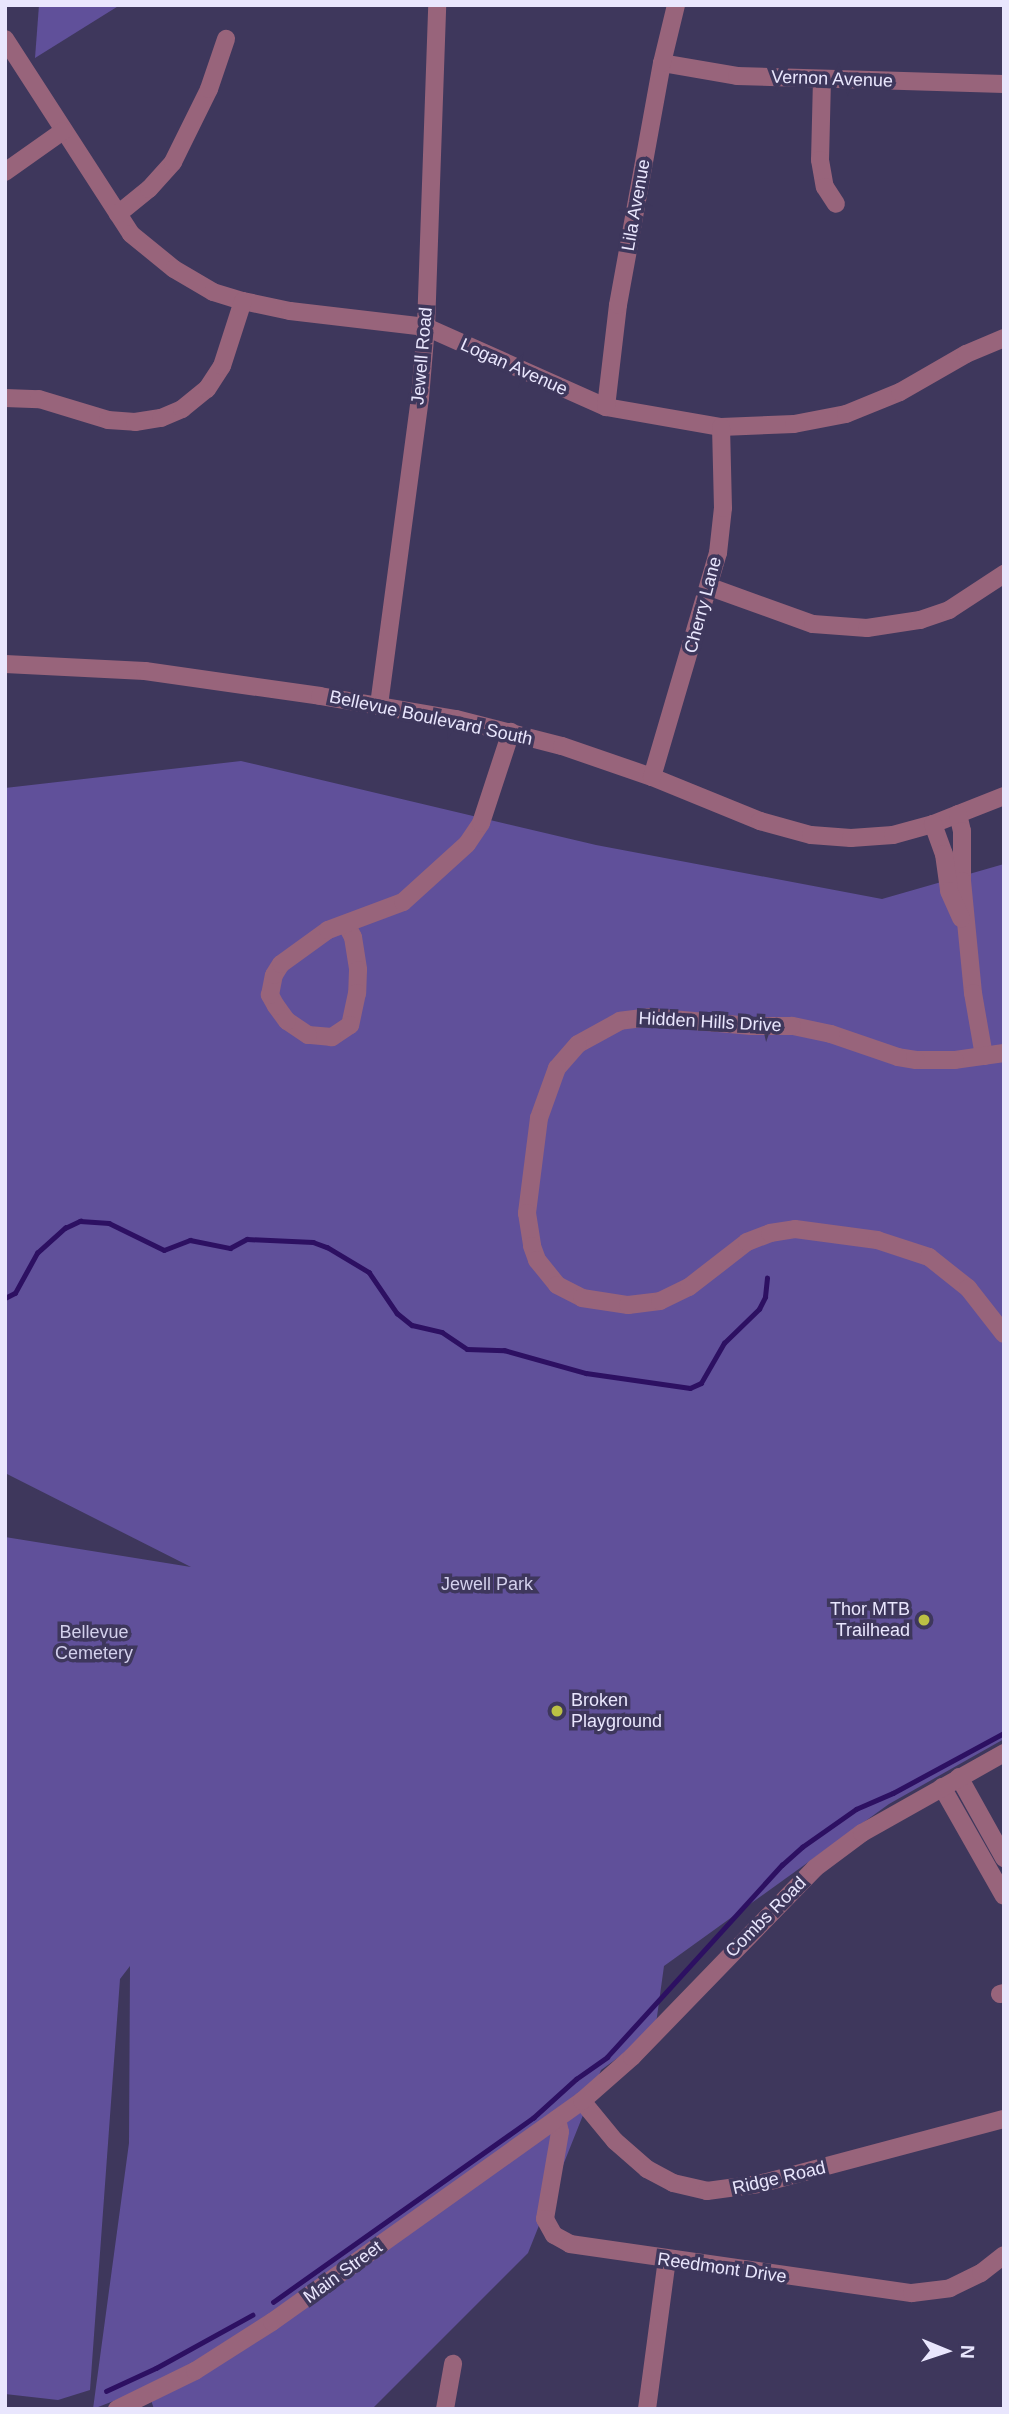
<!DOCTYPE html>
<style>
body{margin:0}
#map{position:relative;width:1009px;height:2414px;overflow:hidden;background:#3e375c;font-family:Arial,sans-serif}
div>[style]{position:absolute}
[style*='--x']{left:calc(var(--x)*1px);top:calc(var(--y)*1px);width:calc(var(--w)*1px);rotate:calc(var(--a)*1deg)}
.green>*{inset:0;background:#60509a}
.stream>*{height:4.5px;margin:-2.25px;padding:0 2.25px;transform-origin:2.25px;border-radius:2.25px;background:#2d1062}
.minor>*{height:18px;margin:-9px;padding:0 9px;transform-origin:9px;border-radius:9px;background:#98647b}
.dots>*{width:19px;height:19px;translate:-50% -50%;box-sizing:border-box;border:4px solid #3e375c;border-radius:50%}
span{translate:-50% -50%;white-space:nowrap;text-align:center;line-height:1.15;-webkit-text-stroke:7px #3e375c;paint-order:stroke}
.street-label{font-size:18px;color:#e9e6fd}
.park-label{font-size:18px;color:#d3d0ec}
.poi-label{font-size:18px;color:#e9e6fd}
.right{translate:-100% -50%;text-align:right}
.left{translate:0 -50%;text-align:left}
.frame{position:absolute;inset:0;border:7px solid #e9e6fd;pointer-events:none}
.north{position:absolute;left:911px;top:2316px;width:70px;height:70px;-webkit-text-stroke:5px #3e375c;paint-order:stroke;rotate:92deg;font-size:19px;font-weight:700;line-height:28px;text-align:center;color:#e9e6fd}
.north::after{content:'';display:block;margin:auto;width:24px;height:32px;background:#e9e6fd;clip-path:polygon(50% 0,100% 100%,50% 72%,0 100%)}
</style>
<div id="map">
<div class="green">
<div style="clip-path:polygon(39px 5px,120px 5px,35px 58px)"></div>
<div style="clip-path:polygon(241px 761px,596px 845px,882px 899px,1004px 864px,1004px 1739px,889px 1804px,664px 1966px,655px 2031px,601px 2070px,528px 2253px,372px 2409px,154px 2409px,147px 2388px,93px 2409px,129px 2143px,130px 1966px,120px 1979px,90px 2390px,58px 2400px,5px 2394px,5px 1537px,191px 1567px,5px 1473px,5px 788px)"></div>
</div>
<div class="stream">
<div style="--x:5;--y:1298;--w:11;--a:-27"></div>
<div style="--x:15;--y:1293;--w:46;--a:-61.2"></div>
<div style="--x:37;--y:1253;--w:38;--a:-42"></div>
<div style="--x:65;--y:1228;--w:17;--a:-25"></div>
<div style="--x:80;--y:1221;--w:29;--a:4"></div>
<div style="--x:109;--y:1223;--w:61;--a:26.1"></div>
<div style="--x:164;--y:1250;--w:28;--a:-21"></div>
<div style="--x:190;--y:1240;--w:41;--a:11.3"></div>
<div style="--x:230;--y:1248;--w:19;--a:-28"></div>
<div style="--x:247;--y:1239;--w:66;--a:2.6"></div>
<div style="--x:313;--y:1242;--w:15;--a:20"></div>
<div style="--x:327;--y:1247;--w:49;--a:30.8"></div>
<div style="--x:369;--y:1272;--w:50;--a:55.7"></div>
<div style="--x:397;--y:1313;--w:19;--a:39"></div>
<div style="--x:412;--y:1325;--w:31;--a:13"></div>
<div style="--x:442;--y:1332;--w:30;--a:34"></div>
<div style="--x:467;--y:1349;--w:37;--a:2"></div>
<div style="--x:504;--y:1350;--w:85;--a:15.7"></div>
<div style="--x:586;--y:1373;--w:105;--a:8.2"></div>
<div style="--x:690;--y:1388;--w:12;--a:-24"></div>
<div style="--x:701;--y:1383;--w:46;--a:-60.1"></div>
<div style="--x:724;--y:1343;--w:49;--a:-44.2"></div>
<div style="--x:759;--y:1309;--w:13;--a:-63"></div>
<div style="--x:765;--y:1297;--w:19;--a:-84"></div>
<div style="--x:273;--y:2302;--w:319;--a:-35.3"></div>
<div style="--x:533;--y:2118;--w:58;--a:-42.2"></div>
<div style="--x:576;--y:2079;--w:38;--a:-35"></div>
<div style="--x:607;--y:2057;--w:260;--a:-47.7"></div>
<div style="--x:782;--y:1865;--w:27;--a:-42"></div>
<div style="--x:802;--y:1847;--w:66;--a:-35.1"></div>
<div style="--x:856;--y:1809;--w:40;--a:-23.4"></div>
<div style="--x:893;--y:1793;--w:126;--a:-28.4"></div>
<div style="--x:106;--y:2391;--w:55;--a:-24.7"></div>
<div style="--x:156;--y:2368;--w:110;--a:-28.9"></div>
</div>
<div class="minor">
<div style="--x:5;--y:39;--w:232;--a:57.1"></div>
<div style="--x:131;--y:234;--w:55;--a:39.1"></div>
<div style="--x:174;--y:269;--w:45;--a:30.5"></div>
<div style="--x:213;--y:292;--w:31;--a:17"></div>
<div style="--x:243;--y:301;--w:48;--a:12"></div>
<div style="--x:290;--y:311;--w:137;--a:6.7"></div>
<div style="--x:426;--y:327;--w:197;--a:24"></div>
<div style="--x:606;--y:407;--w:117;--a:9.9"></div>
<div style="--x:721;--y:427;--w:73;--a:-2.4"></div>
<div style="--x:794;--y:424;--w:53;--a:-10.9"></div>
<div style="--x:846;--y:414;--w:58;--a:-22.2"></div>
<div style="--x:900;--y:392;--w:76;--a:-29.9"></div>
<div style="--x:966;--y:354;--w:41;--a:-22.8"></div>
<div style="--x:662;--y:63;--w:76;--a:9.8"></div>
<div style="--x:737;--y:76;--w:267;--a:1.7"></div>
<div style="--x:822;--y:79;--w:81;--a:91.4"></div>
<div style="--x:820;--y:160;--w:27;--a:80"></div>
<div style="--x:825;--y:187;--w:20;--a:57"></div>
<div style="--x:5;--y:172;--w:71;--a:-35.3"></div>
<div style="--x:118;--y:214;--w:40;--a:-39"></div>
<div style="--x:149;--y:189;--w:36;--a:-48"></div>
<div style="--x:173;--y:162;--w:81;--a:-63.7"></div>
<div style="--x:209;--y:89;--w:53;--a:-71.2"></div>
<div style="--x:5;--y:398;--w:34;--a:2"></div>
<div style="--x:39;--y:399;--w:72;--a:16.9"></div>
<div style="--x:108;--y:420;--w:27;--a:4"></div>
<div style="--x:135;--y:422;--w:26;--a:-9"></div>
<div style="--x:161;--y:418;--w:23;--a:-23"></div>
<div style="--x:182;--y:409;--w:32;--a:-39"></div>
<div style="--x:207;--y:389;--w:27;--a:-57"></div>
<div style="--x:222;--y:366;--w:68;--a:-72.1"></div>
<div style="--x:606;--y:407;--w:103;--a:-83.3"></div>
<div style="--x:618;--y:305;--w:246;--a:-79.7"></div>
<div style="--x:662;--y:63;--w:60;--a:-76.4"></div>
<div style="--x:710;--y:587;--w:109;--a:19.8"></div>
<div style="--x:813;--y:624;--w:54;--a:4.2"></div>
<div style="--x:867;--y:628;--w:54;--a:-8.6"></div>
<div style="--x:920;--y:620;--w:31;--a:-19"></div>
<div style="--x:949;--y:610;--w:66;--a:-33.2"></div>
<div style="--x:5;--y:664;--w:140;--a:2.9"></div>
<div style="--x:145;--y:671;--w:177;--a:8.1"></div>
<div style="--x:320;--y:696;--w:138;--a:9.6"></div>
<div style="--x:456;--y:719;--w:109;--a:14.3"></div>
<div style="--x:562;--y:746;--w:95;--a:19"></div>
<div style="--x:652;--y:777;--w:117;--a:22.2"></div>
<div style="--x:760;--y:821;--w:53;--a:15.4"></div>
<div style="--x:811;--y:835;--w:40;--a:4.3"></div>
<div style="--x:851;--y:838;--w:42;--a:-4.1"></div>
<div style="--x:893;--y:835;--w:41;--a:-15.4"></div>
<div style="--x:933;--y:824;--w:76;--a:-21.5"></div>
<div style="--x:379;--y:705;--w:310;--a:-82.4"></div>
<div style="--x:420;--y:398;--w:71;--a:-85.2"></div>
<div style="--x:426;--y:327;--w:322;--a:-88"></div>
<div style="--x:652;--y:777;--w:234;--a:-73.6"></div>
<div style="--x:718;--y:553;--w:45;--a:-83.7"></div>
<div style="--x:723;--y:508;--w:81;--a:-91.4"></div>
<div style="--x:958;--y:814;--w:17;--a:77"></div>
<div style="--x:962;--y:831;--w:50;--a:90"></div>
<div style="--x:962;--y:881;--w:113;--a:84.4"></div>
<div style="--x:973;--y:993;--w:64;--a:80.1"></div>
<div style="--x:933;--y:824;--w:32;--a:70"></div>
<div style="--x:944;--y:854;--w:37;--a:82"></div>
<div style="--x:949;--y:891;--w:30;--a:66"></div>
<div style="--x:346;--y:924;--w:15;--a:62"></div>
<div style="--x:353;--y:937;--w:33;--a:81"></div>
<div style="--x:358;--y:970;--w:23;--a:92"></div>
<div style="--x:357;--y:993;--w:33;--a:102"></div>
<div style="--x:350;--y:1025;--w:22;--a:146"></div>
<div style="--x:332;--y:1037;--w:24;--a:-175"></div>
<div style="--x:308;--y:1035;--w:25;--a:-146"></div>
<div style="--x:287;--y:1021;--w:19;--a:-126"></div>
<div style="--x:276;--y:1006;--w:13;--a:-119"></div>
<div style="--x:270;--y:995;--w:20;--a:-79"></div>
<div style="--x:274;--y:975;--w:13;--a:-58"></div>
<div style="--x:281;--y:964;--w:58;--a:-35.9"></div>
<div style="--x:328;--y:930;--w:80;--a:-20.5"></div>
<div style="--x:403;--y:902;--w:86;--a:-42.2"></div>
<div style="--x:467;--y:844;--w:25;--a:-56"></div>
<div style="--x:481;--y:823;--w:96;--a:-71.8"></div>
<div style="--x:1004;--y:1053;--w:49;--a:171.9"></div>
<div style="--x:955;--y:1060;--w:39;--a:180"></div>
<div style="--x:916;--y:1060;--w:18;--a:-171"></div>
<div style="--x:898;--y:1057;--w:71;--a:-161.1"></div>
<div style="--x:831;--y:1034;--w:40;--a:-168"></div>
<div style="--x:792;--y:1026;--w:41;--a:180"></div>
<div style="--x:751;--y:1026;--w:100;--a:-174.9"></div>
<div style="--x:651;--y:1017;--w:31;--a:173"></div>
<div style="--x:620;--y:1021;--w:48;--a:151.3"></div>
<div style="--x:578;--y:1044;--w:32;--a:131"></div>
<div style="--x:557;--y:1068;--w:53;--a:109.8"></div>
<div style="--x:539;--y:1118;--w:96;--a:97.2"></div>
<div style="--x:527;--y:1213;--w:33;--a:81"></div>
<div style="--x:532;--y:1246;--w:15;--a:70"></div>
<div style="--x:537;--y:1260;--w:32;--a:51"></div>
<div style="--x:557;--y:1285;--w:28;--a:27"></div>
<div style="--x:582;--y:1298;--w:47;--a:8.7"></div>
<div style="--x:628;--y:1305;--w:32;--a:-7"></div>
<div style="--x:660;--y:1301;--w:32;--a:-26"></div>
<div style="--x:689;--y:1287;--w:73;--a:-37.8"></div>
<div style="--x:747;--y:1242;--w:25;--a:-21"></div>
<div style="--x:770;--y:1233;--w:25;--a:-9"></div>
<div style="--x:795;--y:1229;--w:83;--a:7.6"></div>
<div style="--x:877;--y:1240;--w:55;--a:18.1"></div>
<div style="--x:929;--y:1257;--w:50;--a:38.5"></div>
<div style="--x:968;--y:1288;--w:58;--a:52"></div>
<div style="--x:959;--y:1777;--w:93;--a:60.9"></div>
<div style="--x:942;--y:1787;--w:125;--a:60.4"></div>
<div style="--x:1000;--y:1994;--w:4;--a:-14"></div>
<div style="--x:582;--y:2101;--w:52;--a:50.5"></div>
<div style="--x:615;--y:2141;--w:43;--a:41.2"></div>
<div style="--x:647;--y:2169;--w:30;--a:28"></div>
<div style="--x:673;--y:2183;--w:35;--a:13"></div>
<div style="--x:707;--y:2191;--w:52;--a:-7.7"></div>
<div style="--x:759;--y:2184;--w:253;--a:-14.9"></div>
<div style="--x:557;--y:2119;--w:13;--a:77"></div>
<div style="--x:560;--y:2132;--w:88;--a:99.8"></div>
<div style="--x:545;--y:2219;--w:18;--a:61"></div>
<div style="--x:554;--y:2235;--w:18;--a:29"></div>
<div style="--x:570;--y:2244;--w:345;--a:8.2"></div>
<div style="--x:912;--y:2293;--w:38;--a:-7"></div>
<div style="--x:950;--y:2288;--w:34;--a:-26"></div>
<div style="--x:981;--y:2273;--w:29;--a:-38"></div>
<div style="--x:117;--y:2409;--w:87;--a:-26"></div>
<div style="--x:195;--y:2371;--w:91;--a:-32.5"></div>
<div style="--x:272;--y:2322;--w:381;--a:-35.5"></div>
<div style="--x:582;--y:2101;--w:67;--a:-41.3"></div>
<div style="--x:632;--y:2057;--w:263;--a:-45.9"></div>
<div style="--x:815;--y:1868;--w:59;--a:-36.7"></div>
<div style="--x:862;--y:1833;--w:163;--a:-29.4"></div>
<div style="--x:445;--y:2409;--w:46;--a:-79.9"></div>
<div style="--x:647;--y:2409;--w:150;--a:-82.4"></div>
</div>
<div class="dots">
<div style="left:924px;top:1620px;background:#bbc044"></div>
<div style="left:557px;top:1711px;background:#bbc044"></div>
</div>
<div class="street-label">
<span style="left:832px;top:79px;rotate:2deg">Vernon Avenue</span>
<span style="left:636px;top:205px;rotate:-80deg">Lila Avenue</span>
<span style="left:422px;top:356px;rotate:-85deg">Jewell Road</span>
<span style="left:514px;top:367px;rotate:24deg">Logan Avenue</span>
<span style="left:703px;top:605px;rotate:-75deg">Cherry Lane</span>
<span style="left:431px;top:718px;rotate:12deg">Bellevue Boulevard South</span>
<span style="left:710px;top:1022px;rotate:3deg">Hidden Hills Drive</span>
<span style="left:766px;top:1917px;rotate:-45deg">Combs Road</span>
<span style="left:779px;top:2178px;rotate:-13deg">Ridge Road</span>
<span style="left:722px;top:2268px;rotate:8deg">Reedmont Drive</span>
<span style="left:343px;top:2272px;rotate:-36deg">Main Street</span>
</div>
<div class="park-label">
<span style="left:487px;top:1584px">Jewell Park</span>
<span style="left:94px;top:1643px">Bellevue<br>Cemetery</span>
</div>
<div class="poi-label">
<span class="right" style="left:910px;top:1620px">Thor MTB<br>Trailhead</span>
<span class="left" style="left:571px;top:1711px">Broken<br>Playground</span>
</div>
<div class="frame"></div>
<div class="north">N</div>
</div>
